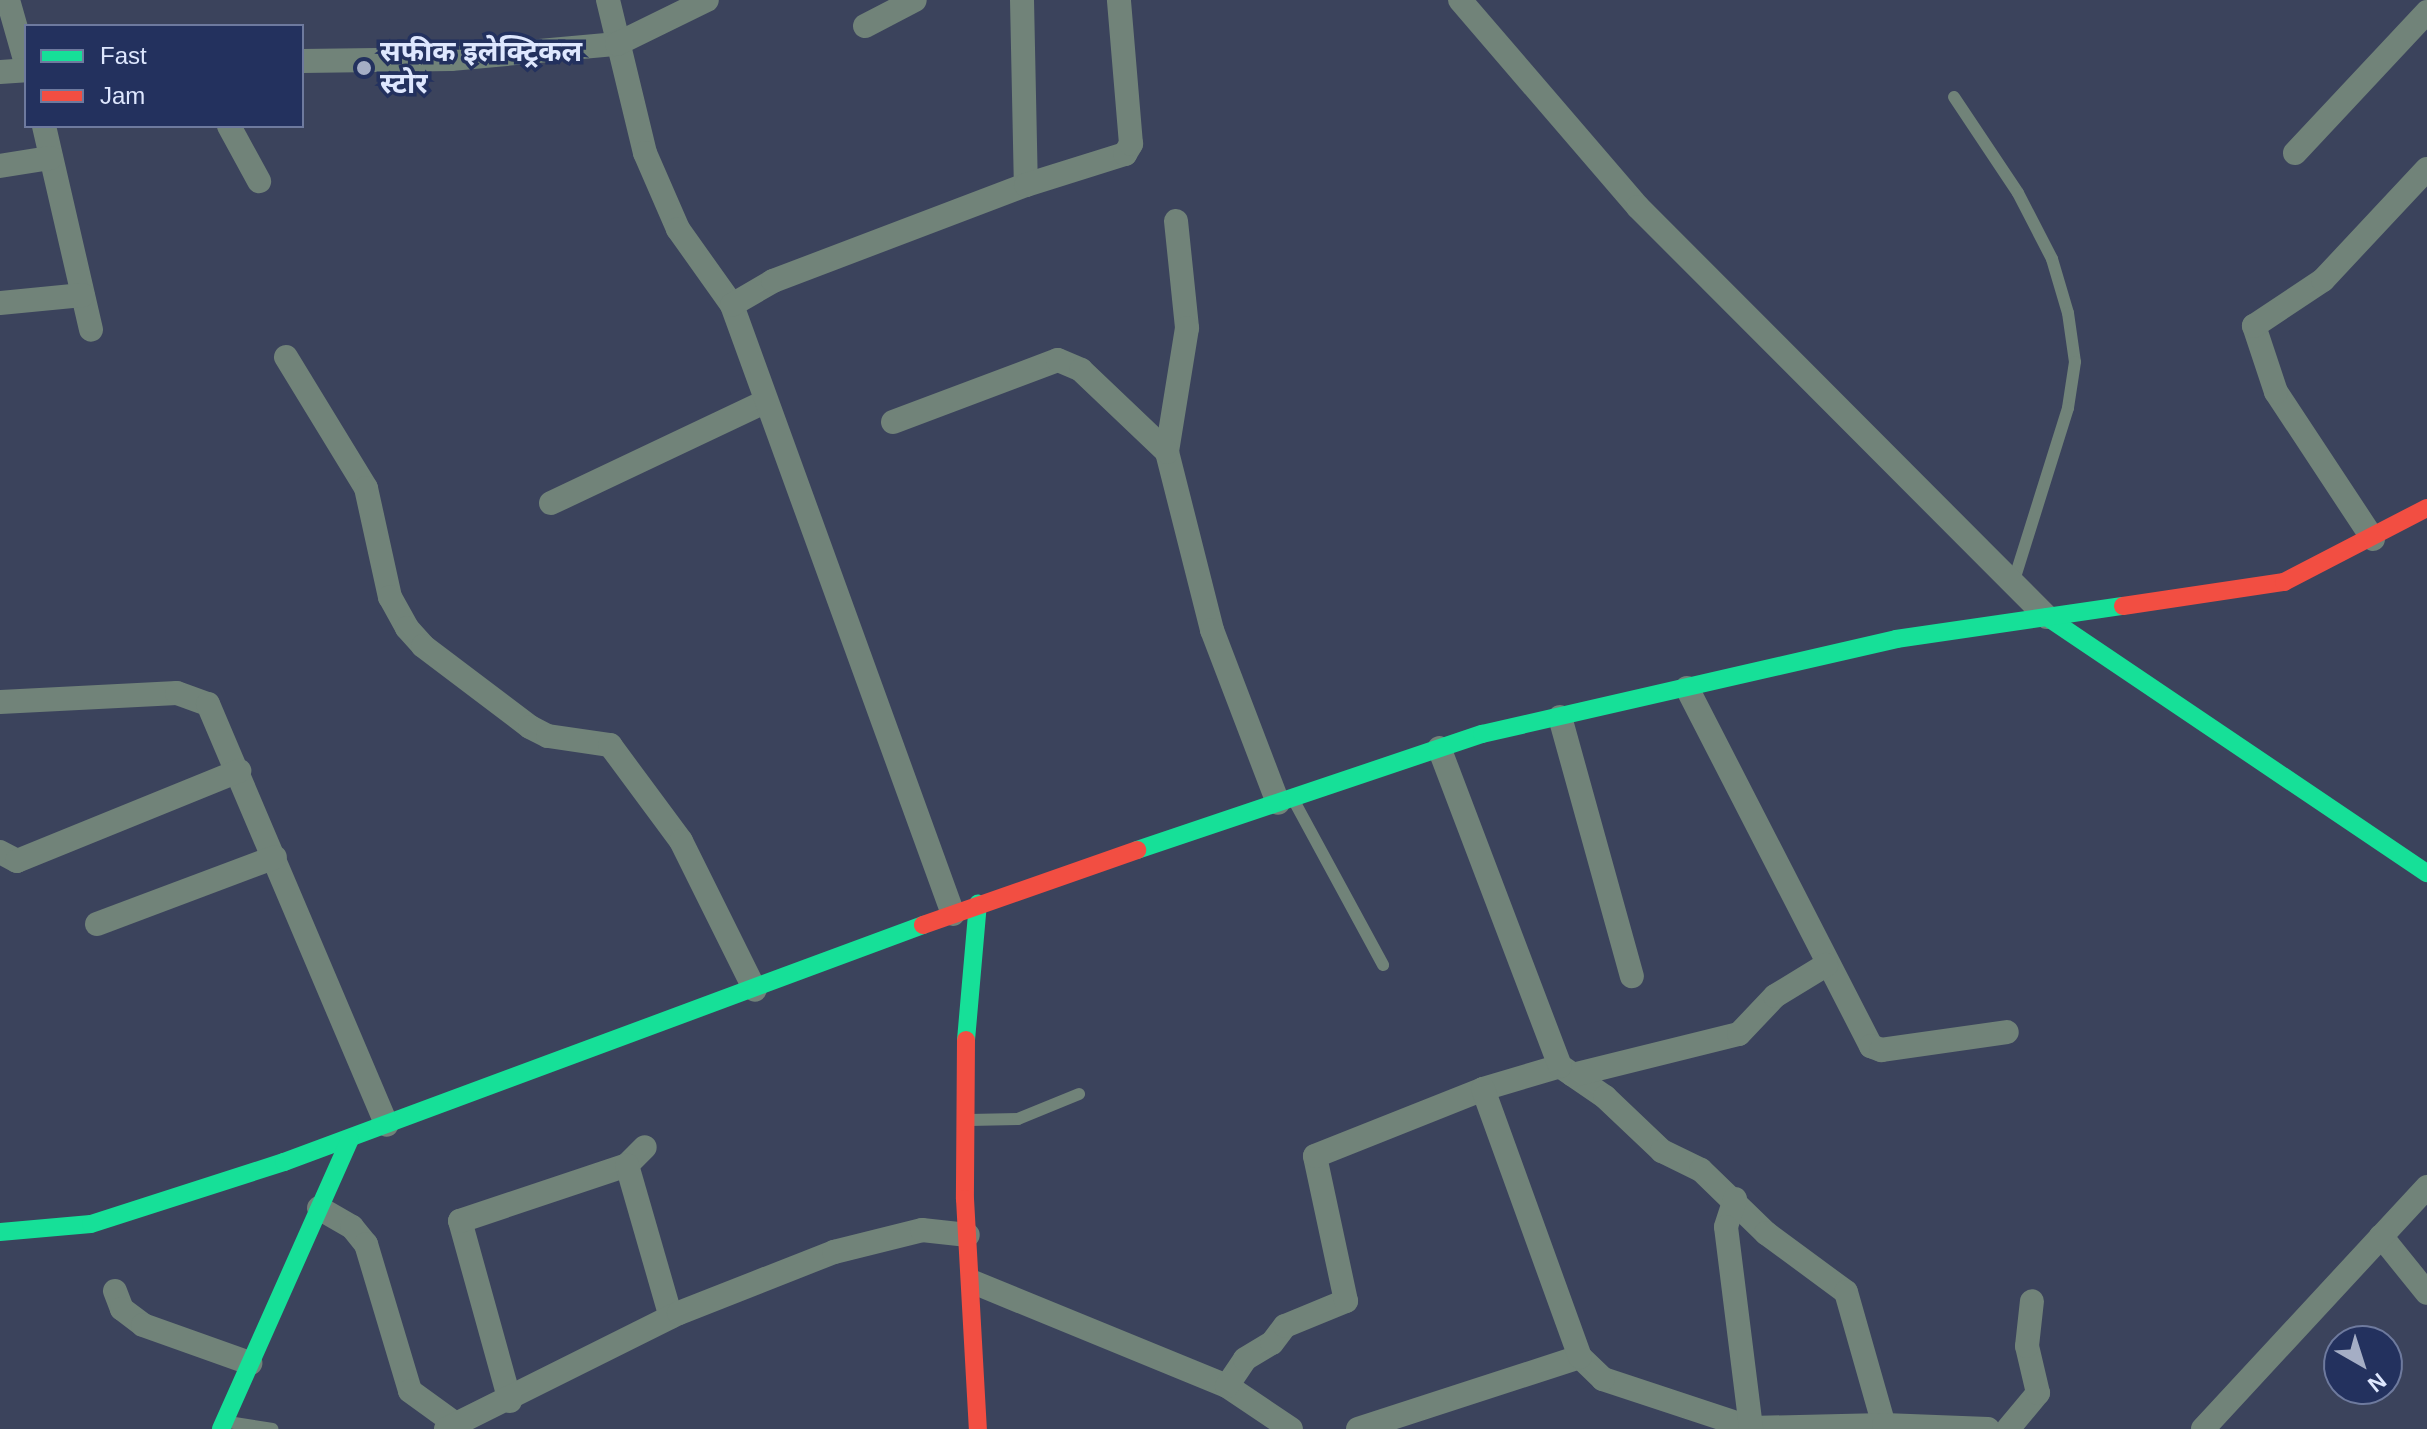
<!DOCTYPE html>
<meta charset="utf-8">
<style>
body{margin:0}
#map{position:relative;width:2427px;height:1429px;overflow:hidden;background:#3b435c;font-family:Helvetica,"Noto Sans Devanagari",sans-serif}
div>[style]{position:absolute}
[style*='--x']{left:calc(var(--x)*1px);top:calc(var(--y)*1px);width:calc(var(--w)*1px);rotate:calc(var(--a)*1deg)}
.lane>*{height:12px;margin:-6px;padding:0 6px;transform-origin:6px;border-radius:6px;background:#718379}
.street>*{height:24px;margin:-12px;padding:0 12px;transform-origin:12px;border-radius:12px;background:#718379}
.fast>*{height:18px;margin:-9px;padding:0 9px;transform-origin:9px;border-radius:9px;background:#16e098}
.jam>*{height:18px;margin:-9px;padding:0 9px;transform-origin:9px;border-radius:9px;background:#f24e42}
.dots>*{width:22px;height:22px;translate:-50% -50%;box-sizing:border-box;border:4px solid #23315e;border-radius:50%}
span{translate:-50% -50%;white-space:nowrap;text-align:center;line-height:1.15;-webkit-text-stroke:7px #23315e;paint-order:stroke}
.poi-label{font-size:28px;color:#dee7fe;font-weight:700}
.left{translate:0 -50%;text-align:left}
.legend{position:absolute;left:24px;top:24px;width:280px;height:104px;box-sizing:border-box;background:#23315e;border:2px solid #6e7a9e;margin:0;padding:10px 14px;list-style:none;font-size:24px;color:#dee7fe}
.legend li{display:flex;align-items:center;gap:16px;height:40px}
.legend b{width:40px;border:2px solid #6e7a9e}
.north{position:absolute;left:2323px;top:1325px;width:80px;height:80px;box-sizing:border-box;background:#23315e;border:2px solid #6e7a9e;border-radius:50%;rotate:141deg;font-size:22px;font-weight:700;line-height:32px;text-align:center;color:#dee7fe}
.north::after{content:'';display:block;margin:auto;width:28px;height:36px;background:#a5aec5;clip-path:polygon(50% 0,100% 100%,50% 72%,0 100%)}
</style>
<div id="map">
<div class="lane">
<div style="--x:1954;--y:97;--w:115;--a:56.3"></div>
<div style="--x:2018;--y:193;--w:74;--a:62.7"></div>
<div style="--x:2052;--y:259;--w:56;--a:73.5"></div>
<div style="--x:2068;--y:313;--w:49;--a:81.9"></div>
<div style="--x:2075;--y:362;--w:47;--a:98.7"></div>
<div style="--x:2068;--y:408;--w:183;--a:107.4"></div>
<div style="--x:1293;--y:799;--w:189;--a:61.5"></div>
<div style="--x:969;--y:1120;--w:49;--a:-1.2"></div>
<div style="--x:1018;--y:1119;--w:66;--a:-22.3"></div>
<div style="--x:228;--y:1422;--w:45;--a:9"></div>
</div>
<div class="street">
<div style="--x:8;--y:0;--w:66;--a:74.1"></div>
<div style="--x:608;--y:0;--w:157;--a:76.4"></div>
<div style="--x:645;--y:153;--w:83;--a:66.5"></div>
<div style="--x:678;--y:229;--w:93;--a:54.6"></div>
<div style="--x:1022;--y:0;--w:185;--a:88.8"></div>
<div style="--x:1460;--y:0;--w:273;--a:49.3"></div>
<div style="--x:1638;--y:207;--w:579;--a:45.07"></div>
<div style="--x:865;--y:26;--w:56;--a:-27.5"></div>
<div style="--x:302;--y:61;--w:149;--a:-0.8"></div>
<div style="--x:451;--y:59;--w:167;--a:-5.2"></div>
<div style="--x:617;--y:44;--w:100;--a:-26.1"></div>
<div style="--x:0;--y:72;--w:26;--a:-4"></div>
<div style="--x:44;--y:126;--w:209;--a:77"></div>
<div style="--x:229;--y:126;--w:63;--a:61.4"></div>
<div style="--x:2295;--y:153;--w:193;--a:-46.9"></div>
<div style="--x:0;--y:166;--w:51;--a:-9.1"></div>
<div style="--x:1176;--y:221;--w:108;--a:84.1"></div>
<div style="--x:1187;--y:328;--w:126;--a:99.2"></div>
<div style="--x:1167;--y:452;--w:184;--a:75.8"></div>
<div style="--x:1212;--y:630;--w:185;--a:69.1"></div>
<div style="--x:0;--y:303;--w:83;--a:-5.5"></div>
<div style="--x:286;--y:357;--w:153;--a:58.6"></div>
<div style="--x:366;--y:488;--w:112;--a:77.6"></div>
<div style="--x:390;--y:597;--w:35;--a:61"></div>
<div style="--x:407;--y:628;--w:24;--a:48"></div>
<div style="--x:423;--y:646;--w:134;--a:37.1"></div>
<div style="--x:530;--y:727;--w:20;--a:27"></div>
<div style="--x:548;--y:736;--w:63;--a:8.3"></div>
<div style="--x:610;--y:745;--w:119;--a:53.5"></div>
<div style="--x:681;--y:841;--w:166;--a:63.6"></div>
<div style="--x:893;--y:422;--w:176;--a:-20.6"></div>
<div style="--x:1058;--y:360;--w:25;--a:23"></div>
<div style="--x:1081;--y:370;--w:119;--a:43.6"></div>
<div style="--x:551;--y:503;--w:237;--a:-25.3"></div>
<div style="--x:2373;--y:539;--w:176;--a:-123.4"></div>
<div style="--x:2276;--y:392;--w:70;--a:-108.4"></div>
<div style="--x:2254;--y:326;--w:83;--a:-33.7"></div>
<div style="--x:2323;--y:280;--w:152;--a:-46.9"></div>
<div style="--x:1687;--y:688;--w:403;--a:62.8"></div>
<div style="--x:1871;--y:1046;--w:11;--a:22"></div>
<div style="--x:1881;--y:1050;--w:127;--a:-8.1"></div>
<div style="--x:0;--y:702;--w:177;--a:-2.9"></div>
<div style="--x:177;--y:693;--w:33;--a:20"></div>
<div style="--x:208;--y:704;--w:457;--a:67"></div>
<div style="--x:1560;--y:717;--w:269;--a:74.5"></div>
<div style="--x:0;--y:852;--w:19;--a:28"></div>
<div style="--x:17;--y:861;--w:240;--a:-22.1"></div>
<div style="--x:953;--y:914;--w:648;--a:-109.95"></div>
<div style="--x:732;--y:305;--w:48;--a:-30.3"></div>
<div style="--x:773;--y:281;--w:271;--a:-20.8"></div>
<div style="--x:1026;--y:185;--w:104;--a:-17.4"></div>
<div style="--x:1125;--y:154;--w:12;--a:-59"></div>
<div style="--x:1131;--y:144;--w:144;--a:-94.8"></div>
<div style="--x:97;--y:924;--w:190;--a:-20.6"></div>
<div style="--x:1560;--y:1066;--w:55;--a:34.6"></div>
<div style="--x:1605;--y:1097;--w:79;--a:43.5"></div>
<div style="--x:1662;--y:1151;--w:43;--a:26"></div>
<div style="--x:1701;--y:1170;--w:91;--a:44.1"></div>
<div style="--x:1766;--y:1233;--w:99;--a:36.4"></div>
<div style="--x:1846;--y:1292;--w:138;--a:74.1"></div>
<div style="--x:1884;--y:1425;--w:133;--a:178.7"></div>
<div style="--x:1751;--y:1428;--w:156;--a:-161.7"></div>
<div style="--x:1603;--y:1379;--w:32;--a:-136"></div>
<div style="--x:1573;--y:1075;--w:171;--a:-13.9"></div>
<div style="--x:1739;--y:1034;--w:52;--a:-46.5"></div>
<div style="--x:1775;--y:996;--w:60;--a:-31.3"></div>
<div style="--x:627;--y:1165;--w:25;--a:-45"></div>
<div style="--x:1735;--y:1199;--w:29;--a:108"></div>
<div style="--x:1726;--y:1227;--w:203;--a:82.9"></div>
<div style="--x:319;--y:1208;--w:38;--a:30"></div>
<div style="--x:352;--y:1227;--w:22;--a:51"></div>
<div style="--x:366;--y:1244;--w:153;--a:73.3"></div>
<div style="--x:410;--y:1391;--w:58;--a:35.9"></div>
<div style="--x:2381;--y:1236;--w:73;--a:51.1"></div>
<div style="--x:973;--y:1282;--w:274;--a:22.3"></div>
<div style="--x:1227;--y:1386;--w:77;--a:33.9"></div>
<div style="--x:115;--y:1291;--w:19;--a:69"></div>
<div style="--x:122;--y:1309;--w:26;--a:37"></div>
<div style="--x:143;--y:1325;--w:114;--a:19.6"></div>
<div style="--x:1227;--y:1386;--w:32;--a:-56"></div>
<div style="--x:1245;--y:1359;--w:31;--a:-31"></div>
<div style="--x:1272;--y:1343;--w:21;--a:-53"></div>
<div style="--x:1285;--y:1326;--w:66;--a:-22.3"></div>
<div style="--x:1346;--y:1301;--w:148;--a:-102.1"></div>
<div style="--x:1315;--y:1156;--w:181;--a:-21.7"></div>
<div style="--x:1483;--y:1089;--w:80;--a:-16.6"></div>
<div style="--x:1560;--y:1066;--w:340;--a:-110.8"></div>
<div style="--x:510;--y:1401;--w:187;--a:-105.5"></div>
<div style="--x:460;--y:1221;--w:176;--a:-18.5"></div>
<div style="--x:627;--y:1165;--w:158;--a:73.9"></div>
<div style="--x:1884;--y:1425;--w:104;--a:2.2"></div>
<div style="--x:446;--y:1429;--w:260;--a:-26.5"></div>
<div style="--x:679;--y:1313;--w:167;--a:-21.5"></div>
<div style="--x:834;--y:1252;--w:91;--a:-14"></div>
<div style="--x:922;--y:1230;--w:46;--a:6.2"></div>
<div style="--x:1358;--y:1429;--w:233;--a:-18"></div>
<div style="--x:1580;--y:1357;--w:285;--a:-109.9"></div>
<div style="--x:2008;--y:1429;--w:47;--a:-50.2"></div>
<div style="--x:2038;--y:1393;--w:48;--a:-103.2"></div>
<div style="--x:2027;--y:1346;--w:45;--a:-83.7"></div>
<div style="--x:2203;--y:1429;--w:330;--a:-47.2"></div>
</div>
<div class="fast">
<div style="--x:2047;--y:617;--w:458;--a:34"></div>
<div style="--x:1137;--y:850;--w:364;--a:-18.6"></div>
<div style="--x:1482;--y:734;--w:425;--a:-12.9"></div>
<div style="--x:1896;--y:639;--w:229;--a:-8.3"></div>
<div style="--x:966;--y:1040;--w:137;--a:-85"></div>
<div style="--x:0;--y:1232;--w:91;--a:-5"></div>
<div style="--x:91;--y:1224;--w:203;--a:-17.8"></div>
<div style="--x:284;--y:1162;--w:682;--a:-20.35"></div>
<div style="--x:221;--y:1429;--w:317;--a:-66"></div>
</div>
<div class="jam">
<div style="--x:2123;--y:606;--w:163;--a:-8.5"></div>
<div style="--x:2284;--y:582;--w:161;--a:-27.4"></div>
<div style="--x:923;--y:925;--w:227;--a:-19.3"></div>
<div style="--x:966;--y:1040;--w:159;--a:90.4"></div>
<div style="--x:965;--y:1199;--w:230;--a:86.8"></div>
</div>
<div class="dots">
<div style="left:364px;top:68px;background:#a5aec5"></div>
</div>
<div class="poi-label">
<span class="left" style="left:380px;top:68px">सफीक इलेक्ट्रिकल<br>स्टोर</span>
</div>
<ul class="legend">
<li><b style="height:10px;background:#16e098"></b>Fast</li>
<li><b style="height:10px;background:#f24e42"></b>Jam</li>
</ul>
<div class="north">N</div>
</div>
